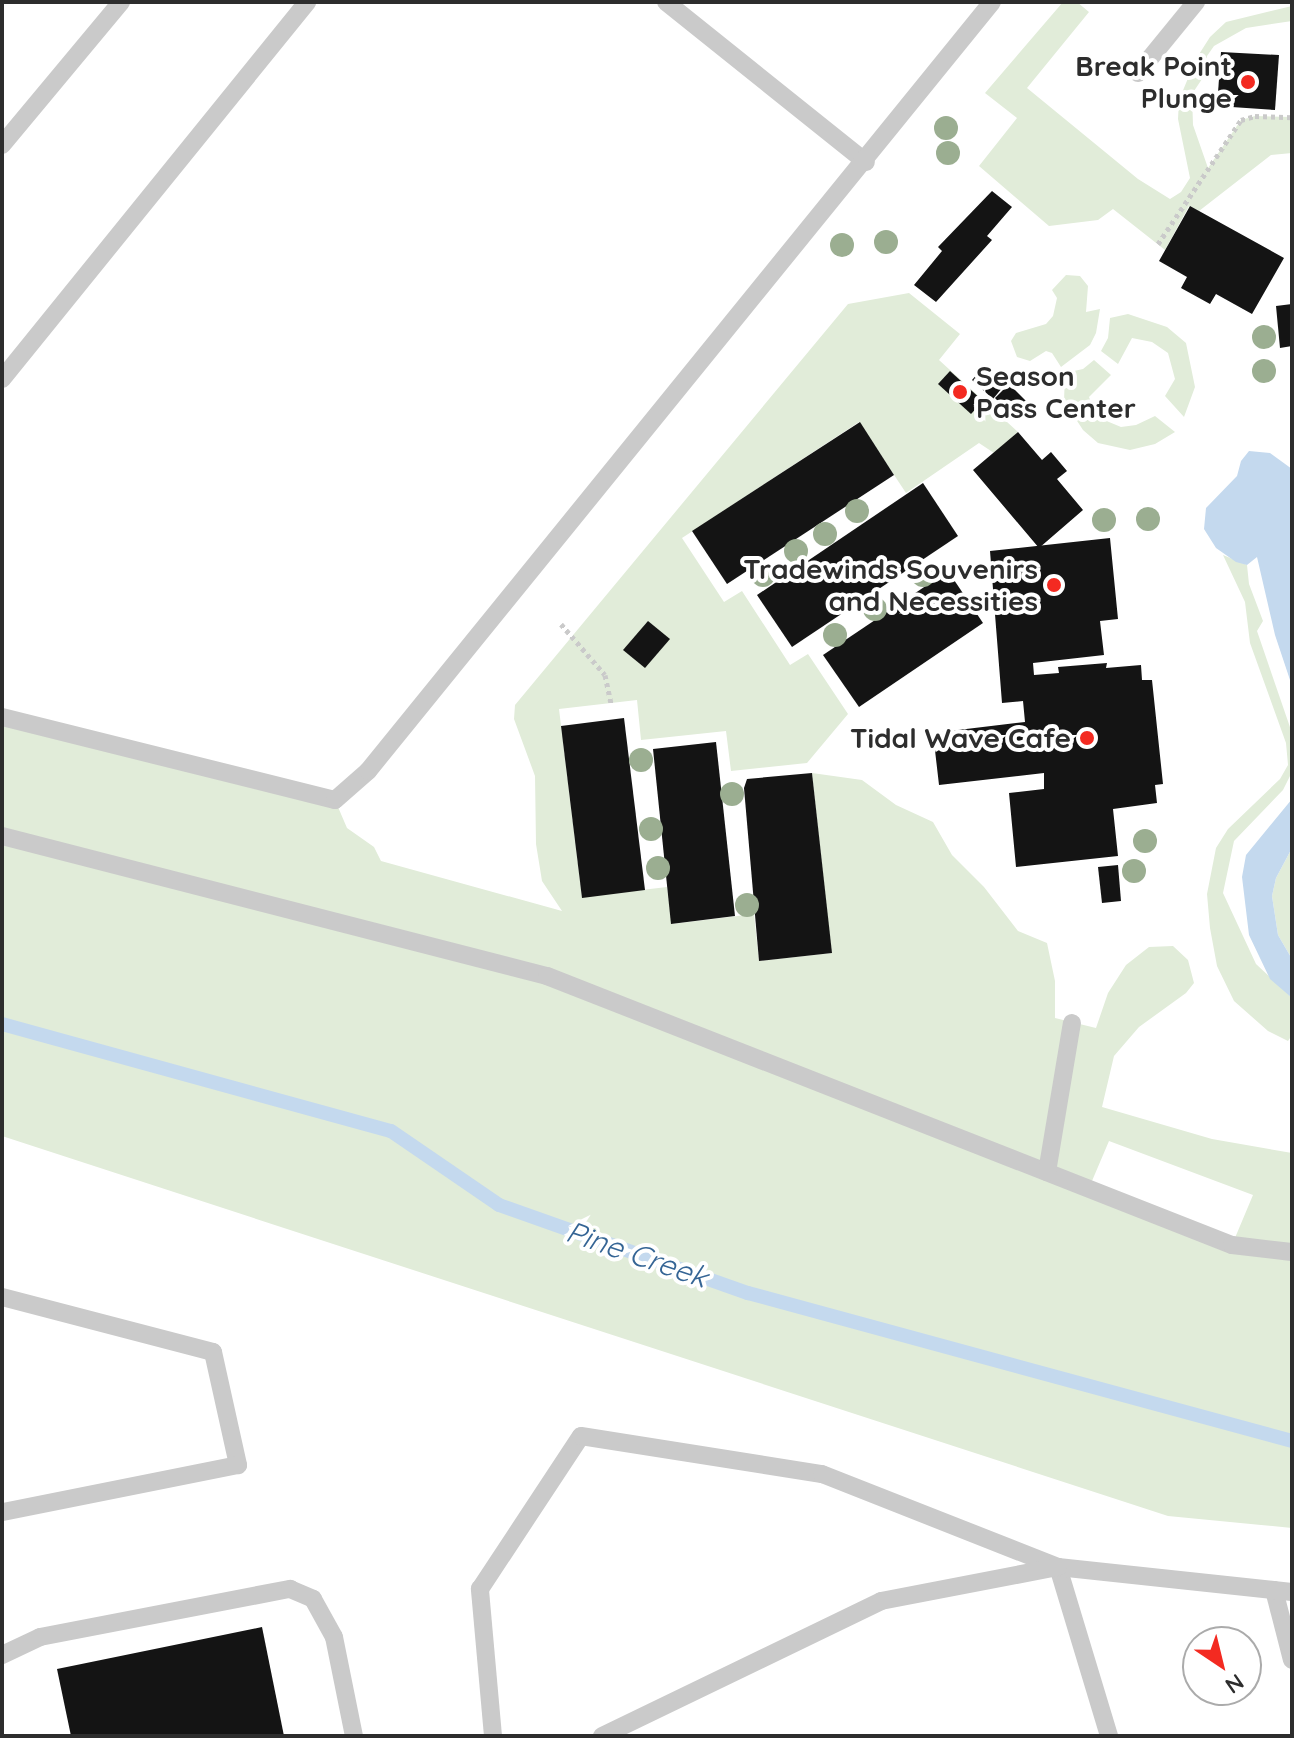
<!DOCTYPE html>
<style>
body{margin:0}
#map{position:relative;width:1294px;height:1738px;overflow:hidden;background:#fff;font-family:Quicksand,sans-serif}
div>[style]{position:absolute}
[style*='--x']{left:calc(var(--x)*1px);top:calc(var(--y)*1px);width:calc(var(--w)*1px);rotate:calc(var(--a)*1deg)}
.green>*{inset:0;background:#e1ecd9}
.water>*{inset:0;background:#c4d9ee}
.stream>*{height:14px;margin:-7px;padding:0 7px;transform-origin:7px;border-radius:7px;background:#c4d9ee}
.building>*{inset:0;background:#141414}
.path>*{height:5px;margin-top:-2.5px;transform-origin:0;background:repeating-linear-gradient(90deg,#cacaca 0 4px,transparent 0 8px)}
.lane>*{height:18px;margin:-9px;padding:0 9px;transform-origin:9px;border-radius:9px;background:#cacaca}
.trees>*{width:24px;height:24px;margin:-12px;border-radius:50%;background:#9bae91}
.dots>*{width:22px;height:22px;translate:-50% -50%;box-sizing:border-box;border:4px solid #fff;border-radius:50%}
span{translate:-50% -50%;white-space:nowrap;text-align:center;line-height:1.15;-webkit-text-stroke:8px #fff;paint-order:stroke}
.poi-label{font-size:28px;color:#2d2d2d;font-weight:700}
.right{translate:-100% -50%;text-align:right}
.left{translate:0 -50%;text-align:left}
.water-label{font-size:30px;color:#356595;font-style:italic}
.frame{position:absolute;inset:0;border:4px solid #2d2d2d;pointer-events:none}
.north{position:absolute;left:1182px;top:1626px;width:80px;height:80px;box-sizing:border-box;background:#fff;border:2px solid #ababab;border-radius:50%;rotate:145deg;font-size:22px;font-weight:700;line-height:32px;text-align:center;color:#2d2d2d}
.north::after{content:'';display:block;margin:auto;width:28px;height:36px;background:#f32a21;clip-path:polygon(50% 0,100% 100%,50% 72%,0 100%)}
</style>
<div id="map">
<div class="green">
<div style="clip-path:polygon(1063px 2px,1077px 2px,1089px 12px,1027px 88px,1138px 179px,1170px 199px,1181px 192px,1190px 178px,1178px 119px,1179px 100px,1196px 59px,1210px 37px,1226px 22px,1292px 6px,1292px 21px,1246px 28px,1214px 46px,1207px 56px,1204px 76px,1192px 94px,1193px 125px,1208px 168px,1241px 120px,1255px 116px,1292px 117px,1292px 153px,1271px 155px,1199px 211px,1189px 206px,1165px 250px,1113px 209px,1098px 220px,1049px 226px,979px 166px,1017px 118px,985px 93px)"></div>
<div style="clip-path:polygon(1066px 275px,1080px 276px,1088px 286px,1086px 312px,1100px 309px,1096px 333px,1090px 345px,1061px 367px,1052px 353px,1046px 351px,1030px 361px,1017px 357px,1011px 341px,1016px 333px,1046px 324px,1053px 316px,1057px 298px,1052px 290px)"></div>
<div style="clip-path:polygon(evenodd,909px 293px,960px 334px,939px 360px,1018px 432px,994px 453px,979px 443px,906px 493px,859px 422px,682px 538px,724px 602px,742px 591px,790px 665px,808px 654px,848px 714px,807px 763px,731px 771px,726px 731px,641px 740px,637px 700px,559px 709px,582px 897px,667px 887px,672px 924px,754px 914px,759px 961px,831px 953px,812px 773px,862px 780px,896px 805px,933px 822px,952px 855px,984px 887px,1018px 931px,1047px 943px,1055px 981px,1055px 1018px,1096px 1028px,1108px 993px,1126px 965px,1149px 947px,1173px 946px,1188px 960px,1194px 983px,1186px 993px,1139px 1027px,1114px 1056px,1102px 1107px,1212px 1139px,1292px 1153px,1292px 1528px,1168px 1516px,2px 1136px,2px 717px,335px 800px,347px 828px,374px 847px,381px 861px,562px 911px,542px 881px,536px 844px,535px 776px,514px 719px,515px 705px,848px 304px,909px 293px,1109px 1141px,1253px 1195px,1232px 1245px,1089px 1188px,1109px 1141px)"></div>
<div style="clip-path:polygon(1128px 314px,1167px 327px,1186px 343px,1195px 387px,1184px 417px,1165px 396px,1175px 379px,1168px 353px,1152px 342px,1132px 338px,1118px 364px,1101px 351px,1108px 338px,1110px 318px)"></div>
<div style="clip-path:polygon(1094px 360px,1111px 375px,1089px 397px,1097px 417px,1121px 427px,1136px 425px,1155px 416px,1175px 432px,1155px 444px,1130px 450px,1098px 443px,1083px 430px,1064px 401px,1065px 373px,1083px 369px)"></div>
<div style="clip-path:polygon(1223px 555px,1247px 565px,1249px 584px,1263px 621px,1257px 631px,1292px 733px,1292px 772px,1283px 790px,1234px 841px,1223px 893px,1256px 964px,1292px 998px,1292px 1035px,1288px 1041px,1268px 1031px,1234px 1001px,1217px 966px,1210px 928px,1207px 894px,1216px 848px,1228px 829px,1280px 779px,1288px 765px,1286px 743px,1250px 643px,1245px 602px)"></div>
<div style="clip-path:polygon(1292px 848px,1292px 959px,1278px 935px,1272px 896px,1276px 878px)"></div>
</div>
<div class="water">
<div style="clip-path:polygon(1249px 451px,1270px 453px,1292px 469px,1292px 686px,1275px 635px,1257px 557px,1247px 565px,1236px 562px,1216px 548px,1204px 529px,1206px 508px,1237px 476px,1241px 461px)"></div>
<div style="clip-path:polygon(1292px 799px,1292px 848px,1276px 878px,1272px 896px,1278px 935px,1292px 959px,1292px 998px,1270px 979px,1249px 935px,1242px 877px,1246px 855px)"></div>
</div>
<div class="stream">
<div style="--x:2;--y:1024;--w:403;--a:15.4"></div>
<div style="--x:391;--y:1131;--w:131;--a:34.4"></div>
<div style="--x:499;--y:1205;--w:264;--a:19.5"></div>
<div style="--x:748;--y:1293;--w:564;--a:15.22"></div>
</div>
<div class="building">
<div style="clip-path:polygon(1221px 52px,1279px 55px,1275px 110px,1217px 106px)"></div>
<div style="clip-path:polygon(992px 191px,1012px 207px,987px 236px,992px 240px,936px 302px,914px 285px,942px 251px,938px 247px)"></div>
<div style="clip-path:polygon(1190px 206px,1284px 258px,1252px 314px,1216px 294px,1210px 304px,1181px 288px,1187px 277px,1159px 261px)"></div>
<div style="clip-path:polygon(1292px 304px,1292px 346px,1280px 348px,1276px 306px)"></div>
<div style="clip-path:polygon(986px 364px,1007px 382px,993px 399px,972px 380px)"></div>
<div style="clip-path:polygon(950px 371px,983px 401px,971px 414px,938px 384px)"></div>
<div style="clip-path:polygon(1009px 384px,1028px 403px,1014px 418px,995px 398px)"></div>
<div style="clip-path:polygon(860px 422px,894px 475px,727px 584px,692px 531px)"></div>
<div style="clip-path:polygon(1018px 432px,1042px 460px,1051px 452px,1067px 471px,1057px 479px,1083px 510px,1039px 548px,973px 470px)"></div>
<div style="clip-path:polygon(923px 483px,958px 536px,792px 647px,757px 595px)"></div>
<div style="clip-path:polygon(1110px 538px,1118px 619px,1100px 621px,1104px 655px,1033px 663px,1034px 675px,1059px 673px,1058px 667px,1107px 663px,1106px 668px,1141px 665px,1142px 680px,1152px 680px,1163px 784px,1155px 785px,1157px 803px,1113px 809px,1118px 856px,1016px 867px,1009px 793px,1044px 789px,1044px 773px,939px 785px,933px 733px,1025px 722px,1023px 701px,1002px 703px,990px 551px)"></div>
<div style="clip-path:polygon(948px 571px,983px 623px,859px 707px,823px 655px)"></div>
<div style="clip-path:polygon(648px 621px,670px 639px,645px 668px,623px 650px)"></div>
<div style="clip-path:polygon(624px 718px,645px 890px,582px 898px,561px 726px)"></div>
<div style="clip-path:polygon(716px 742px,735px 916px,671px 924px,653px 749px)"></div>
<div style="clip-path:polygon(812px 773px,832px 953px,759px 961px,744px 788px,747px 779px)"></div>
<div style="clip-path:polygon(1118px 865px,1121px 901px,1102px 903px,1098px 867px)"></div>
<div style="clip-path:polygon(262px 1627px,284px 1736px,71px 1736px,57px 1669px)"></div>
</div>
<div class="path">
<div style="--x:1158;--y:244;--w:149;--a:-56.2"></div>
<div style="--x:1241;--y:120;--w:15;--a:-16"></div>
<div style="--x:1255;--y:116;--w:37;--a:2"></div>
<div style="--x:561;--y:624;--w:67;--a:49.2"></div>
<div style="--x:605;--y:675;--w:29;--a:78"></div>
</div>
<div class="lane">
<div style="--x:666;--y:2;--w:256;--a:38.7"></div>
<div style="--x:1138;--y:73;--w:92;--a:-50.8"></div>
<div style="--x:2;--y:145;--w:186;--a:-50.2"></div>
<div style="--x:2;--y:379;--w:485;--a:-51"></div>
<div style="--x:2;--y:717;--w:343;--a:14"></div>
<div style="--x:335;--y:800;--w:44;--a:-41.3"></div>
<div style="--x:368;--y:771;--w:990;--a:-50.94"></div>
<div style="--x:2;--y:836;--w:563;--a:14.41"></div>
<div style="--x:547;--y:976;--w:736;--a:21.44"></div>
<div style="--x:1232;--y:1245;--w:60;--a:6.7"></div>
<div style="--x:1047;--y:1172;--w:151;--a:-80.5"></div>
<div style="--x:2;--y:1297;--w:218;--a:14.6"></div>
<div style="--x:213;--y:1352;--w:116;--a:77.5"></div>
<div style="--x:238;--y:1465;--w:241;--a:168.7"></div>
<div style="--x:1058;--y:1567;--w:177;--a:73.2"></div>
<div style="--x:1274;--y:1590;--w:72;--a:75.6"></div>
<div style="--x:2;--y:1655;--w:42;--a:-25.3"></div>
<div style="--x:40;--y:1637;--w:255;--a:-10.9"></div>
<div style="--x:290;--y:1589;--w:25;--a:23"></div>
<div style="--x:313;--y:1599;--w:43;--a:61.1"></div>
<div style="--x:334;--y:1637;--w:101;--a:78.6"></div>
<div style="--x:493;--y:1736;--w:148;--a:-95.1"></div>
<div style="--x:480;--y:1589;--w:183;--a:-56.6"></div>
<div style="--x:581;--y:1436;--w:244;--a:9"></div>
<div style="--x:822;--y:1474;--w:254;--a:21.5"></div>
<div style="--x:1058;--y:1567;--w:235;--a:6.1"></div>
<div style="--x:602;--y:1736;--w:310;--a:-25.8"></div>
<div style="--x:881;--y:1601;--w:180;--a:-10.9"></div>
</div>
<div class="trees">
<div style="left:946px;top:128px"></div>
<div style="left:948px;top:153px"></div>
<div style="left:886px;top:242px"></div>
<div style="left:842px;top:245px"></div>
<div style="left:1264px;top:337px"></div>
<div style="left:1264px;top:371px"></div>
<div style="left:857px;top:511px"></div>
<div style="left:1148px;top:519px"></div>
<div style="left:1104px;top:520px"></div>
<div style="left:825px;top:534px"></div>
<div style="left:796px;top:551px"></div>
<div style="left:763px;top:575px"></div>
<div style="left:923px;top:575px"></div>
<div style="left:875px;top:609px"></div>
<div style="left:835px;top:635px"></div>
<div style="left:641px;top:760px"></div>
<div style="left:732px;top:794px"></div>
<div style="left:651px;top:829px"></div>
<div style="left:1145px;top:841px"></div>
<div style="left:658px;top:868px"></div>
<div style="left:1134px;top:871px"></div>
<div style="left:747px;top:905px"></div>
</div>
<div class="dots">
<div style="left:1248px;top:82px;background:#f32a21"></div>
<div style="left:960px;top:392px;background:#f32a21"></div>
<div style="left:1054px;top:585px;background:#f32a21"></div>
<div style="left:1087px;top:738px;background:#f32a21"></div>
</div>
<div class="poi-label">
<span class="right" style="left:1232px;top:82px">Break Point<br>Plunge</span>
<span class="left" style="left:976px;top:392px">Season<br>Pass Center</span>
<span class="right" style="left:1038px;top:585px">Tradewinds Souvenirs<br>and Necessities</span>
<span class="right" style="left:1071px;top:738px">Tidal Wave Cafe</span>
</div>
<div class="water-label">
<span style="left:637px;top:1254px;rotate:19deg">Pine Creek</span>
</div>
<div class="frame"></div>
<div class="north">N</div>
</div>
